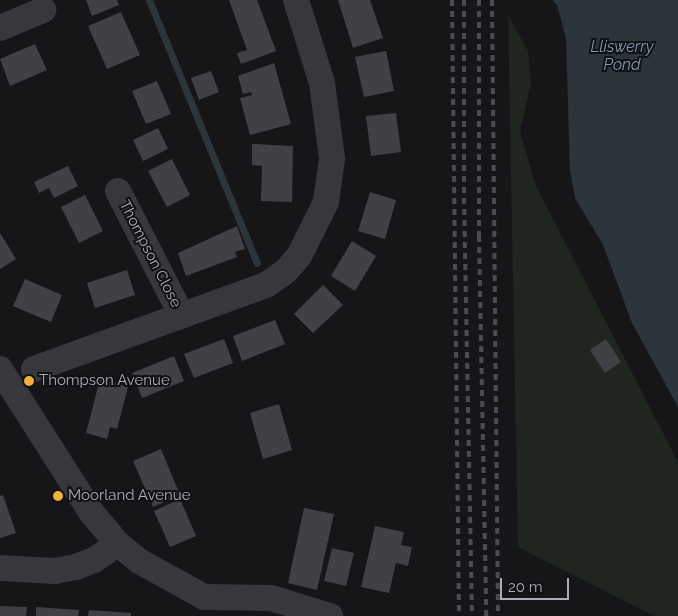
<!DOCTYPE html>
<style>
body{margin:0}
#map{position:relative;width:678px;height:616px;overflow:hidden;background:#161618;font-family:Raleway,sans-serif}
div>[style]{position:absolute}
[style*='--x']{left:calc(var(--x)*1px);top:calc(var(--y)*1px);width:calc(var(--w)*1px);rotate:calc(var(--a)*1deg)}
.green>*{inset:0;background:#1e261f}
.water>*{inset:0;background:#2c353c}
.stream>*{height:7px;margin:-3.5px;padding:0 3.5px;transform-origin:3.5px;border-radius:3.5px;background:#2c353c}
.building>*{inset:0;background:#404145}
.street>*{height:26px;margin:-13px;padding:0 13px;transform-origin:13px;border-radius:13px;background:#37383d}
.rail>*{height:4px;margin-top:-2px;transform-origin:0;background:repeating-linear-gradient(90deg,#4a4c52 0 6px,transparent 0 11px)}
.dots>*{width:14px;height:14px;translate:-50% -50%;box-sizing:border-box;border:2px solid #111113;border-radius:50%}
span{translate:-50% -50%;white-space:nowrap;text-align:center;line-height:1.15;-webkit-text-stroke:4px #111113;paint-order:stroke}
.street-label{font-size:15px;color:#a8adb8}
.poi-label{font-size:15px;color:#a8adb8}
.left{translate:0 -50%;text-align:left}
.water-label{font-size:16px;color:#7f9bb3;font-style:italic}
.scale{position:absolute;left:500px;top:578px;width:69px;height:22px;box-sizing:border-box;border:2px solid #a8adb8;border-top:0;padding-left:6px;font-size:15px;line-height:18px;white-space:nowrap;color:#a8adb8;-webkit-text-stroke:4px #111113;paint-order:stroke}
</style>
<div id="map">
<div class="green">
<div style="clip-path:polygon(508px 15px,528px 51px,531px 83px,520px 131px,535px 184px,678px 462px,678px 616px,654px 616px,518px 547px)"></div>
</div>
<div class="water">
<div style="clip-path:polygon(552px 0,678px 0,678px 407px,632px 323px,603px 245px,575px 198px,570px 171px,566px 38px,557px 5px)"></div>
</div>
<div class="stream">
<div style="--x:149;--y:0;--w:284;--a:67.7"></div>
</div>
<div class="building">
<div style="clip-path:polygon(86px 0,117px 0,119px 5px,92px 16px)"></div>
<div style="clip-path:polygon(229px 0,257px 0,276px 51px,241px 64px,237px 53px,247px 50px)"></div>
<div style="clip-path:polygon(338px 0,370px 0,383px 38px,353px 48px)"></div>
<div style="clip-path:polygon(121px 12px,140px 55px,107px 69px,88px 26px)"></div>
<div style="clip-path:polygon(35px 44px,47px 70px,10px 86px,0 59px)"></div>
<div style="clip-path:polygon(386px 51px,394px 91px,364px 97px,355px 57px)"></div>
<div style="clip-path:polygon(274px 63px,291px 124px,250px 135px,240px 98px,252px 95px,251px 92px,243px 94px,238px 76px)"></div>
<div style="clip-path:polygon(211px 71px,219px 92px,199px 100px,191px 78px)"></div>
<div style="clip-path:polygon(157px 81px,171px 114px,146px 124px,132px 91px)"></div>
<div style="clip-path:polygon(396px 113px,401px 152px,371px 156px,366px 116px)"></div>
<div style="clip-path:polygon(158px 128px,168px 149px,143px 161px,133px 140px)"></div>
<div style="clip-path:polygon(252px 144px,293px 146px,292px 202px,261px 201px,262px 166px,252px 165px)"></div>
<div style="clip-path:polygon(172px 159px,190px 195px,167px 207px,148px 171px)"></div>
<div style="clip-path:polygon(68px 166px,78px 186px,54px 198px,49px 188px,39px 193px,34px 182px)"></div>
<div style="clip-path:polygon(370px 192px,396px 200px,385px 239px,358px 231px)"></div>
<div style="clip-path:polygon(85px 195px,103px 231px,79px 243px,61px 207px)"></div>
<div style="clip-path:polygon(237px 226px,245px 249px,235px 252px,237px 257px,186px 276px,178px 253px)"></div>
<div style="clip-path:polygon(0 233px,16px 259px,0 269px)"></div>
<div style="clip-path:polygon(352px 241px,376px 256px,355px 291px,331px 276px)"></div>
<div style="clip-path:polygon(127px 270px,135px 295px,95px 308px,87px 283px)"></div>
<div style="clip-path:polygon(25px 279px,62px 295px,51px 322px,13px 306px)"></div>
<div style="clip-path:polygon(323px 285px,343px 305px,313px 333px,294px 314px)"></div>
<div style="clip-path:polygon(275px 320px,285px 344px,242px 361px,233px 336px)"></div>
<div style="clip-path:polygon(224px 339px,233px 363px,194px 378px,184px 354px)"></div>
<div style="clip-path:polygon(606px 339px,621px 362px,605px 373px,590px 350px)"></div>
<div style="clip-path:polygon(174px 356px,184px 381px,142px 398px,132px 373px)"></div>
<div style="clip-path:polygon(100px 379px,128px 387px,117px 429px,110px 427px,107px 439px,86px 433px)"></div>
<div style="clip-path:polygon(279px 404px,292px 450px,263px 459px,250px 413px)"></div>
<div style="clip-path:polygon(161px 449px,180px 495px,153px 507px,133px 461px)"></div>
<div style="clip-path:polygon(3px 495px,16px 533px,0 538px,0 496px)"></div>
<div style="clip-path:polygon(180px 499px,196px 536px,170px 547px,154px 511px)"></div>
<div style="clip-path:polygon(304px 508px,334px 514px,317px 590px,288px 583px)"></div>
<div style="clip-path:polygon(375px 526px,404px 532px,401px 545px,412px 547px,408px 566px,396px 563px,389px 593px,361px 587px)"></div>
<div style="clip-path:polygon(332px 548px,354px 553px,346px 586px,324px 581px)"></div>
<div style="clip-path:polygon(0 606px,27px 607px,26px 616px,0 616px)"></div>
<div style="clip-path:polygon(36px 607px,79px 610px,78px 616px,36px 616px)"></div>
<div style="clip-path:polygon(89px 610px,131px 613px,131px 616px,88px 616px)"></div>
</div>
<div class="street">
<div style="--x:0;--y:28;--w:47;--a:-22.7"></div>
<div style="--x:118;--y:191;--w:140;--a:62.9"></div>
<div style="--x:0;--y:369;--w:169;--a:57.5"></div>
<div style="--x:91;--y:512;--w:42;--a:49.8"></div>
<div style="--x:118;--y:544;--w:27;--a:39"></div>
<div style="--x:139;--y:561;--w:74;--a:29"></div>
<div style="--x:204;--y:597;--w:67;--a:0.9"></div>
<div style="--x:271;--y:598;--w:62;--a:17"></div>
<div style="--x:34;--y:369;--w:247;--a:-19.9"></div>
<div style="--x:266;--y:285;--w:24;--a:-35"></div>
<div style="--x:286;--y:271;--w:20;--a:-49"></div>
<div style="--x:299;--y:256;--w:60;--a:-63.4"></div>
<div style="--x:326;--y:202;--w:44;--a:-82.2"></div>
<div style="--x:332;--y:158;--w:76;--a:-97.6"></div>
<div style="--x:322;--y:83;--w:87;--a:-107.4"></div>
<div style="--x:0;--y:568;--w:55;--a:3.1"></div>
<div style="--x:55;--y:571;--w:21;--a:-11"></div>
<div style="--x:76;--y:567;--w:19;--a:-21"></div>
<div style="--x:94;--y:560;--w:29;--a:-34"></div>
</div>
<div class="rail">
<div style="--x:452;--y:0;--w:616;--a:89.35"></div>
<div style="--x:464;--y:0;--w:198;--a:90"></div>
<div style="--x:464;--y:198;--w:418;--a:88.9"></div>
<div style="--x:479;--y:0;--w:236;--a:90"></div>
<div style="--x:479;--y:236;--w:380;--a:88.9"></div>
<div style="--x:492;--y:0;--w:616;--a:89.44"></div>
</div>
<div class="dots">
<div style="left:29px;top:381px;background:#f2b134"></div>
<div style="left:58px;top:496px;background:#f2b134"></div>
</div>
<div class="street-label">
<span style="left:150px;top:254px;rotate:63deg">Thompson Close</span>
</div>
<div class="poi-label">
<span class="left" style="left:39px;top:381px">Thompson Avenue</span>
<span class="left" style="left:68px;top:496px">Moorland Avenue</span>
</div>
<div class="water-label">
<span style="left:622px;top:56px">Lliswerry<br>Pond</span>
</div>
<div class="scale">20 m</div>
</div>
